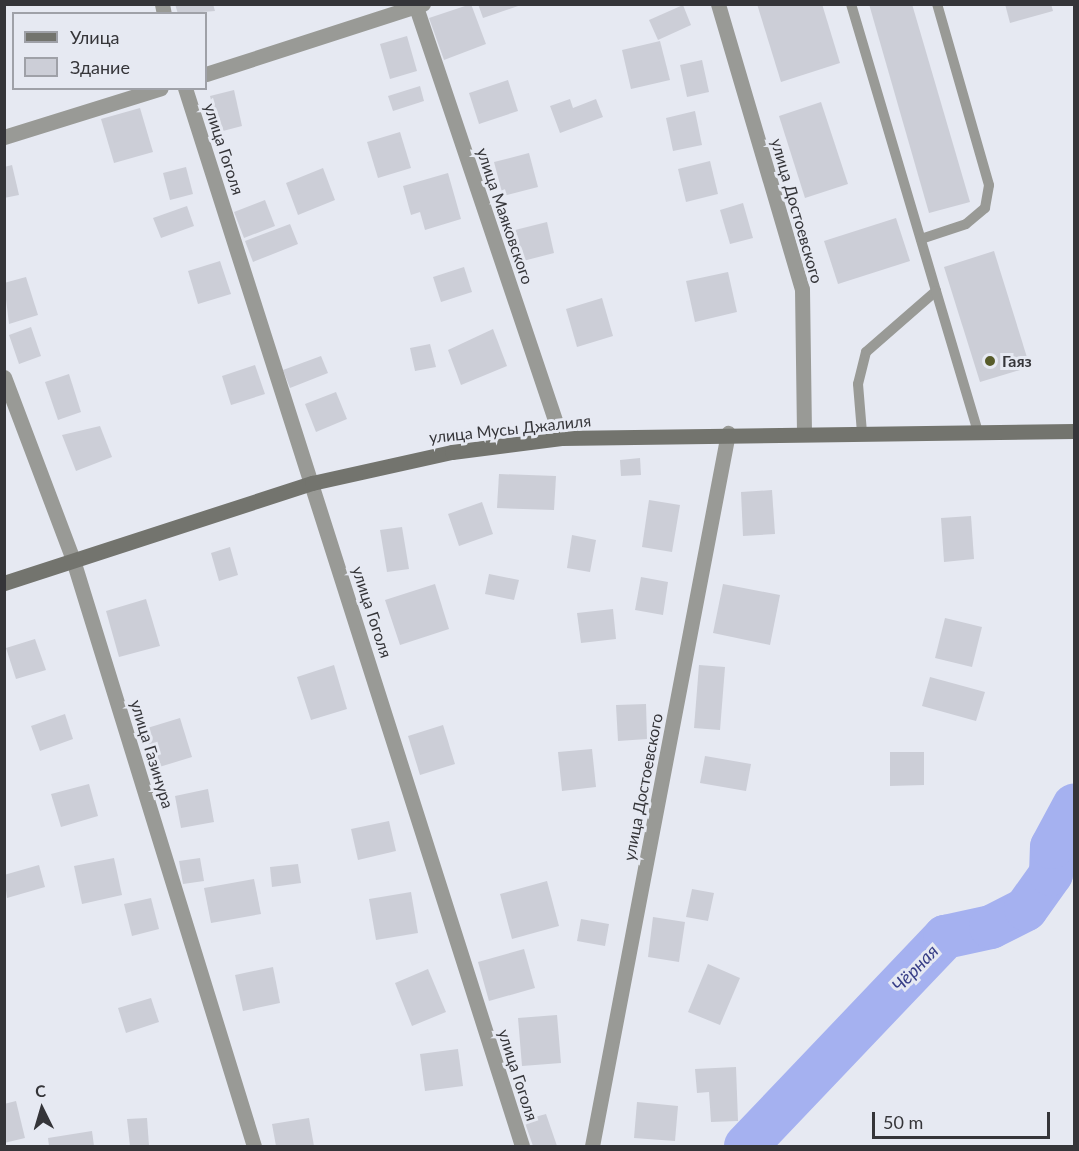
<!DOCTYPE html>
<meta charset="utf-8">
<style>
body{margin:0}
#map{position:relative;width:1079px;height:1151px;overflow:hidden;background:#e6e9f2;font-family:Lato,sans-serif}
div>[style]{position:absolute}
[style*='--x']{left:calc(var(--x)*1px);top:calc(var(--y)*1px);width:calc(var(--w)*1px);rotate:calc(var(--a)*1deg)}
.river>*{height:44px;margin:-22px;padding:0 22px;transform-origin:22px;border-radius:22px;background:#a5b1f0}
.building>*{inset:0;background:#ccced7}
.service>*{height:10px;margin:-5px;padding:0 5px;transform-origin:5px;border-radius:5px;background:#999a96}
.minor>*{height:15px;margin:-7.5px;padding:0 7.5px;transform-origin:7.5px;border-radius:7.5px;background:#999a96}
.secondary>*{height:15px;margin:-7.5px;padding:0 7.5px;transform-origin:7.5px;border-radius:7.5px;background:#73746e}
.dots>*{width:16px;height:16px;translate:-50% -50%;box-sizing:border-box;border:3px solid #e6e9f2;border-radius:50%}
span{translate:-50% -50%;white-space:nowrap;text-align:center;line-height:1.15;-webkit-text-stroke:6px #e6e9f2;paint-order:stroke}
.street-label{font-size:16px;color:#353539}
.poi-label{font-size:16px;color:#353539;font-weight:700}
.left{translate:0 -50%;text-align:left}
.water-label{font-size:18px;color:#363d86;font-style:italic}
.frame{position:absolute;inset:0;border:6px solid #353539;pointer-events:none}
.legend{position:absolute;left:12px;top:12px;width:195px;height:78px;box-sizing:border-box;background:#e6e9f2;border:2px solid #9fa1a8;margin:0;padding:8px 10px;list-style:none;font-size:18px;color:#353539}
.legend li{display:flex;align-items:center;gap:12px;height:30px}
.legend b{width:30px;border:2px solid #9fa1a8}
.north{position:absolute;left:12px;top:1079px;width:60px;height:60px;-webkit-text-stroke:4px #e6e9f2;paint-order:stroke;rotate:355deg;font-size:16px;font-weight:700;line-height:24px;text-align:center;color:#353539}
.north::after{content:'';display:block;margin:auto;width:21px;height:27px;background:#353539;clip-path:polygon(50% 0,100% 100%,50% 72%,0 100%)}
.scale{position:absolute;left:872px;top:1112px;width:178px;height:27px;box-sizing:border-box;border:3px solid #353539;border-top:0;padding-left:8px;font-size:18px;line-height:21px;white-space:nowrap;color:#353539;-webkit-text-stroke:4px #e6e9f2;paint-order:stroke}
</style>
<div id="map">
<div class="river">
<div style="--x:746;--y:1146;--w:289;--a:-46.4"></div>
<div style="--x:945;--y:937;--w:47;--a:-12.3"></div>
<div style="--x:991;--y:927;--w:39;--a:-27"></div>
<div style="--x:1026;--y:909;--w:43;--a:-54.5"></div>
<div style="--x:1051;--y:874;--w:27;--a:-88"></div>
<div style="--x:1052;--y:847;--w:47;--a:-61.8"></div>
</div>
<div class="building">
<div style="clip-path:polygon(175px 4px,213px 4px,215px 11px,178px 14px)"></div>
<div style="clip-path:polygon(471px 4px,486px 44px,444px 60px,429px 18px)"></div>
<div style="clip-path:polygon(478px 4px,521px 4px,521px 5px,483px 18px)"></div>
<div style="clip-path:polygon(757px 4px,822px 4px,840px 63px,781px 82px)"></div>
<div style="clip-path:polygon(869px 4px,912px 4px,970px 202px,929px 213px)"></div>
<div style="clip-path:polygon(1005px 4px,1051px 4px,1053px 11px,1010px 23px)"></div>
<div style="clip-path:polygon(683px 5px,691px 25px,658px 40px,649px 20px)"></div>
<div style="clip-path:polygon(407px 36px,417px 71px,390px 79px,380px 44px)"></div>
<div style="clip-path:polygon(660px 41px,670px 80px,631px 89px,622px 50px)"></div>
<div style="clip-path:polygon(702px 60px,709px 92px,687px 97px,680px 65px)"></div>
<div style="clip-path:polygon(508px 80px,518px 111px,479px 124px,469px 93px)"></div>
<div style="clip-path:polygon(420px 86px,424px 101px,393px 111px,388px 96px)"></div>
<div style="clip-path:polygon(234px 90px,242px 126px,219px 132px,210px 96px)"></div>
<div style="clip-path:polygon(570px 99px,573px 108px,596px 99px,603px 117px,560px 133px,550px 106px)"></div>
<div style="clip-path:polygon(821px 102px,848px 184px,805px 198px,779px 116px)"></div>
<div style="clip-path:polygon(140px 108px,153px 152px,114px 163px,101px 119px)"></div>
<div style="clip-path:polygon(695px 111px,702px 145px,673px 151px,666px 118px)"></div>
<div style="clip-path:polygon(400px 132px,411px 168px,378px 178px,367px 142px)"></div>
<div style="clip-path:polygon(529px 153px,538px 187px,503px 196px,494px 162px)"></div>
<div style="clip-path:polygon(710px 161px,718px 194px,686px 202px,678px 169px)"></div>
<div style="clip-path:polygon(12px 165px,19px 195px,4px 198px,4px 167px)"></div>
<div style="clip-path:polygon(186px 167px,193px 194px,170px 200px,163px 173px)"></div>
<div style="clip-path:polygon(323px 168px,335px 200px,298px 215px,286px 183px)"></div>
<div style="clip-path:polygon(448px 173px,461px 219px,425px 230px,420px 212px,411px 215px,403px 186px)"></div>
<div style="clip-path:polygon(265px 200px,275px 226px,244px 238px,234px 212px)"></div>
<div style="clip-path:polygon(743px 203px,753px 238px,730px 244px,720px 210px)"></div>
<div style="clip-path:polygon(187px 206px,194px 226px,161px 238px,153px 218px)"></div>
<div style="clip-path:polygon(896px 218px,910px 261px,838px 284px,824px 241px)"></div>
<div style="clip-path:polygon(547px 222px,554px 253px,523px 261px,515px 230px)"></div>
<div style="clip-path:polygon(290px 224px,298px 244px,253px 262px,245px 241px)"></div>
<div style="clip-path:polygon(994px 251px,1030px 367px,980px 382px,944px 267px)"></div>
<div style="clip-path:polygon(220px 261px,231px 294px,198px 304px,188px 271px)"></div>
<div style="clip-path:polygon(464px 267px,472px 292px,441px 302px,433px 277px)"></div>
<div style="clip-path:polygon(728px 272px,737px 312px,695px 322px,686px 281px)"></div>
<div style="clip-path:polygon(26px 277px,38px 315px,9px 324px,4px 283px)"></div>
<div style="clip-path:polygon(602px 298px,613px 336px,577px 347px,566px 309px)"></div>
<div style="clip-path:polygon(31px 327px,41px 356px,19px 364px,9px 335px)"></div>
<div style="clip-path:polygon(493px 329px,507px 366px,461px 385px,448px 350px)"></div>
<div style="clip-path:polygon(430px 344px,436px 367px,415px 371px,410px 348px)"></div>
<div style="clip-path:polygon(321px 356px,328px 373px,290px 388px,283px 370px)"></div>
<div style="clip-path:polygon(255px 365px,265px 394px,231px 405px,222px 376px)"></div>
<div style="clip-path:polygon(69px 374px,81px 412px,58px 420px,45px 382px)"></div>
<div style="clip-path:polygon(336px 392px,347px 419px,316px 432px,305px 404px)"></div>
<div style="clip-path:polygon(100px 426px,112px 457px,76px 471px,62px 435px)"></div>
<div style="clip-path:polygon(640px 458px,641px 475px,621px 476px,620px 460px)"></div>
<div style="clip-path:polygon(499px 474px,556px 476px,554px 510px,497px 508px)"></div>
<div style="clip-path:polygon(772px 490px,775px 534px,743px 536px,741px 492px)"></div>
<div style="clip-path:polygon(649px 500px,680px 505px,672px 552px,642px 547px)"></div>
<div style="clip-path:polygon(482px 502px,493px 534px,459px 546px,448px 514px)"></div>
<div style="clip-path:polygon(971px 516px,974px 559px,944px 562px,941px 518px)"></div>
<div style="clip-path:polygon(402px 527px,409px 569px,387px 572px,380px 530px)"></div>
<div style="clip-path:polygon(572px 535px,596px 540px,590px 572px,567px 568px)"></div>
<div style="clip-path:polygon(230px 547px,238px 575px,219px 581px,211px 553px)"></div>
<div style="clip-path:polygon(489px 574px,519px 580px,514px 600px,485px 594px)"></div>
<div style="clip-path:polygon(641px 577px,668px 582px,663px 615px,635px 610px)"></div>
<div style="clip-path:polygon(435px 584px,449px 629px,400px 645px,385px 600px)"></div>
<div style="clip-path:polygon(723px 584px,780px 595px,770px 645px,713px 633px)"></div>
<div style="clip-path:polygon(146px 599px,160px 646px,119px 657px,106px 611px)"></div>
<div style="clip-path:polygon(613px 609px,616px 639px,581px 643px,577px 613px)"></div>
<div style="clip-path:polygon(945px 618px,982px 627px,972px 667px,935px 658px)"></div>
<div style="clip-path:polygon(35px 639px,46px 670px,16px 679px,6px 648px)"></div>
<div style="clip-path:polygon(334px 665px,347px 709px,311px 720px,297px 677px)"></div>
<div style="clip-path:polygon(699px 665px,725px 667px,720px 730px,694px 728px)"></div>
<div style="clip-path:polygon(930px 677px,985px 692px,976px 721px,922px 706px)"></div>
<div style="clip-path:polygon(646px 704px,647px 739px,618px 741px,616px 705px)"></div>
<div style="clip-path:polygon(65px 714px,73px 739px,40px 751px,31px 726px)"></div>
<div style="clip-path:polygon(180px 718px,192px 757px,156px 768px,144px 729px)"></div>
<div style="clip-path:polygon(443px 725px,455px 764px,420px 775px,408px 736px)"></div>
<div style="clip-path:polygon(592px 749px,596px 787px,562px 791px,558px 752px)"></div>
<div style="clip-path:polygon(890px 752px,924px 752px,924px 785px,890px 786px)"></div>
<div style="clip-path:polygon(705px 756px,751px 764px,746px 791px,700px 783px)"></div>
<div style="clip-path:polygon(89px 784px,98px 816px,61px 827px,51px 794px)"></div>
<div style="clip-path:polygon(208px 789px,214px 822px,181px 828px,175px 796px)"></div>
<div style="clip-path:polygon(389px 821px,396px 851px,358px 860px,351px 829px)"></div>
<div style="clip-path:polygon(114px 858px,122px 895px,82px 904px,74px 866px)"></div>
<div style="clip-path:polygon(200px 858px,204px 881px,183px 884px,179px 861px)"></div>
<div style="clip-path:polygon(298px 864px,301px 883px,272px 887px,270px 867px)"></div>
<div style="clip-path:polygon(39px 865px,45px 887px,7px 898px,4px 875px)"></div>
<div style="clip-path:polygon(254px 879px,261px 914px,211px 923px,204px 888px)"></div>
<div style="clip-path:polygon(547px 881px,559px 926px,512px 939px,500px 894px)"></div>
<div style="clip-path:polygon(692px 889px,714px 893px,708px 921px,686px 917px)"></div>
<div style="clip-path:polygon(411px 892px,418px 933px,376px 940px,369px 899px)"></div>
<div style="clip-path:polygon(151px 898px,159px 929px,132px 936px,124px 904px)"></div>
<div style="clip-path:polygon(653px 917px,685px 922px,679px 962px,648px 957px)"></div>
<div style="clip-path:polygon(581px 919px,609px 924px,605px 946px,577px 941px)"></div>
<div style="clip-path:polygon(524px 949px,535px 988px,489px 1001px,478px 962px)"></div>
<div style="clip-path:polygon(708px 964px,740px 978px,720px 1025px,688px 1012px)"></div>
<div style="clip-path:polygon(273px 967px,280px 1003px,243px 1011px,235px 975px)"></div>
<div style="clip-path:polygon(428px 969px,446px 1012px,412px 1026px,395px 983px)"></div>
<div style="clip-path:polygon(151px 998px,159px 1022px,126px 1033px,118px 1008px)"></div>
<div style="clip-path:polygon(557px 1015px,561px 1063px,522px 1066px,518px 1018px)"></div>
<div style="clip-path:polygon(458px 1049px,463px 1086px,425px 1091px,420px 1054px)"></div>
<div style="clip-path:polygon(736px 1067px,738px 1121px,711px 1122px,709px 1092px,697px 1093px,695px 1069px)"></div>
<div style="clip-path:polygon(16px 1101px,25px 1138px,4px 1143px,4px 1104px)"></div>
<div style="clip-path:polygon(637px 1102px,678px 1106px,675px 1141px,634px 1138px)"></div>
<div style="clip-path:polygon(546px 1114px,557px 1146px,533px 1146px,524px 1120px)"></div>
<div style="clip-path:polygon(147px 1118px,149px 1146px,130px 1146px,127px 1119px)"></div>
<div style="clip-path:polygon(309px 1118px,314px 1146px,276px 1146px,272px 1124px)"></div>
<div style="clip-path:polygon(92px 1131px,94px 1146px,49px 1146px,48px 1138px)"></div>
</div>
<div class="service">
<div style="--x:851;--y:4;--w:299;--a:73.5"></div>
<div style="--x:936;--y:291;--w:93;--a:138.9"></div>
<div style="--x:866;--y:352;--w:33;--a:104"></div>
<div style="--x:858;--y:384;--w:49;--a:85.3"></div>
<div style="--x:921;--y:239;--w:47;--a:-18.4"></div>
<div style="--x:966;--y:224;--w:25;--a:-40"></div>
<div style="--x:985;--y:208;--w:23;--a:-80"></div>
<div style="--x:989;--y:185;--w:188;--a:-106"></div>
<div style="--x:936;--y:291;--w:147;--a:73.4"></div>
</div>
<div class="minor">
<div style="--x:162;--y:4;--w:10;--a:79"></div>
<div style="--x:415;--y:4;--w:458;--a:71.4"></div>
<div style="--x:718;--y:4;--w:297;--a:73.6"></div>
<div style="--x:802;--y:289;--w:145;--a:89.2"></div>
<div style="--x:206;--y:74;--w:228;--a:-17.9"></div>
<div style="--x:185;--y:88;--w:1110;--a:72.33"></div>
<div style="--x:4;--y:137;--w:164;--a:-17.3"></div>
<div style="--x:4;--y:377;--w:196;--a:69.3"></div>
<div style="--x:73;--y:560;--w:613;--a:72.84"></div>
<div style="--x:592;--y:1146;--w:726;--a:-79.2"></div>
</div>
<div class="secondary">
<div style="--x:4;--y:583;--w:324;--a:-18"></div>
<div style="--x:312;--y:483;--w:143;--a:-12.5"></div>
<div style="--x:452;--y:452;--w:110;--a:-7.3"></div>
<div style="--x:561;--y:438;--w:513;--a:-0.78"></div>
</div>
<div class="dots">
<div style="left:990px;top:361px;background:#575b29"></div>
</div>
<div class="street-label">
<span style="left:224px;top:149px;rotate:72deg">улица Гоголя</span>
<span style="left:797px;top:211px;rotate:74deg">улица Достоевского</span>
<span style="left:505px;top:216px;rotate:71deg">улица Маяковского</span>
<span style="left:510px;top:429px;rotate:-6deg">улица Мусы Джалиля</span>
<span style="left:372px;top:612px;rotate:72deg">улица Гоголя</span>
<span style="left:152px;top:754px;rotate:73deg">улица Газинура</span>
<span style="left:643px;top:787px;rotate:-79deg">улица Достоевского</span>
<span style="left:518px;top:1075px;rotate:72deg">улица Гоголя</span>
</div>
<div class="poi-label">
<span class="left" style="left:1002px;top:361px">Гаяз</span>
</div>
<div class="water-label">
<span style="left:915px;top:968px;rotate:-46deg">Чёрная</span>
</div>
<div class="frame"></div>
<ul class="legend">
<li><b style="height:8px;background:#73746e"></b>Улица</li>
<li><b style="height:16px;background:#ccced7"></b>Здание</li>
</ul>
<div class="north">С</div>
<div class="scale">50 m</div>
</div>
